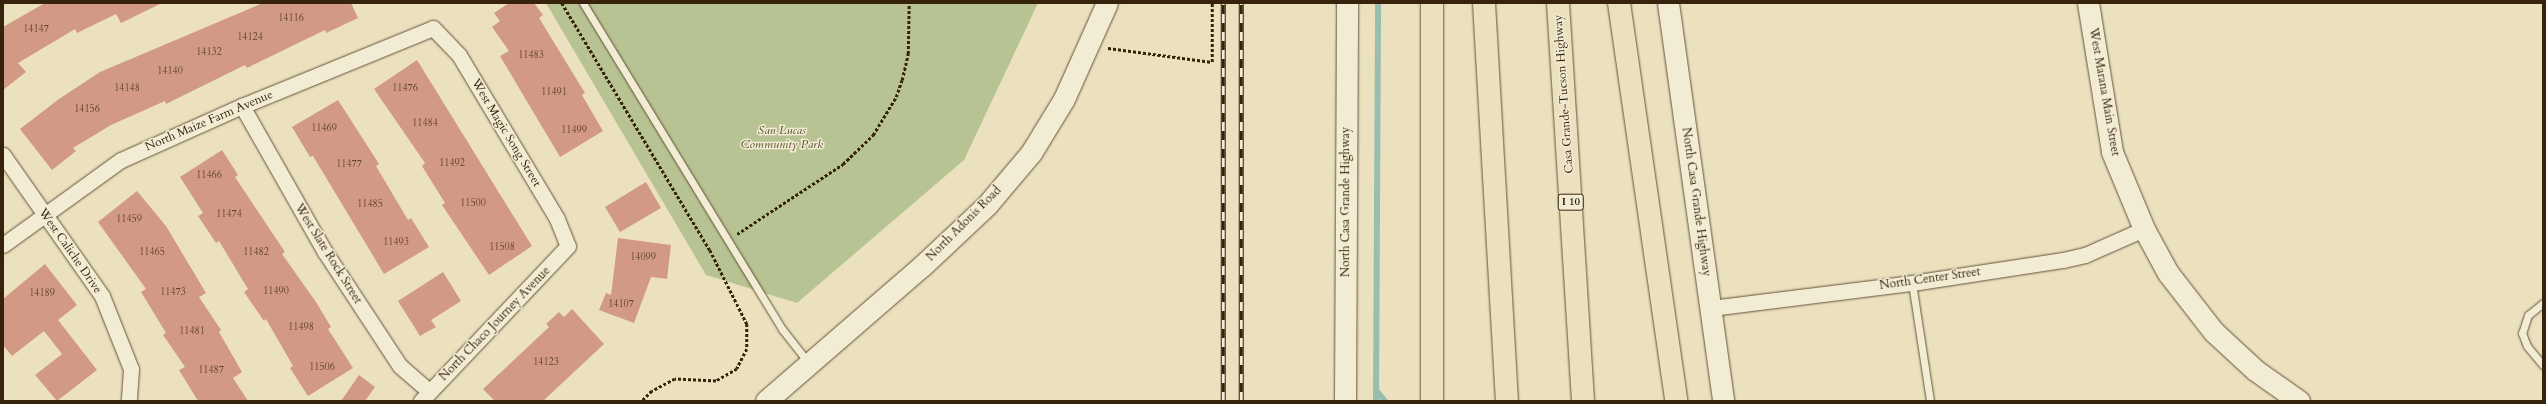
<!DOCTYPE html>
<style>
body{margin:0}
#map{position:relative;width:2546px;height:404px;overflow:hidden;background:#ece1be;font-family:Cardo,serif}
div>[style]{position:absolute}
[style*='--x']{left:calc(var(--x)*1px);top:calc(var(--y)*1px);width:calc(var(--w)*1px);rotate:calc(var(--a)*1deg)}
.green>*{inset:0;background:#b7c392}
.stream>*{height:5.5px;margin:-2.75px;padding:0 2.75px;transform-origin:2.75px;border-radius:2.75px;background:#99beaf}
.building>*{inset:0;background:#d29985}
.path>*{height:2.5px;margin-top:-1.25px;transform-origin:0;background:repeating-linear-gradient(90deg,#37230c 0 3px,transparent 0 5px)}
.roads{filter:drop-shadow(0 0 1px #645238) drop-shadow(0 0 1px #645238)}
.lane>*{height:7px;margin:-3.5px;padding:0 3.5px;transform-origin:3.5px;border-radius:3.5px;background:#f3ecd5}
.street>*{height:15px;margin:-7.5px;padding:0 7.5px;transform-origin:7.5px;border-radius:7.5px;background:#f3ecd5}
.secondary>*{height:21px;margin:-10.5px;padding:0 10.5px;transform-origin:10.5px;border-radius:10.5px;background:#f3ecd5}
.highway>*{height:22px;margin:-11px;padding:0 11px;transform-origin:11px;border-radius:11px;background:#ece1be}
.rail>*{height:4.5px;margin-top:-2.25px;transform-origin:0;background:repeating-linear-gradient(90deg,#f3ecd5 0 9px,#37230c 0 18px);box-sizing:border-box;border-block:1px solid #37230c}
span{translate:-50% -50%;white-space:nowrap;text-align:center;line-height:1.15;-webkit-text-stroke:3px #f3ecd5;paint-order:stroke}
.number-label{font-size:10px;color:#5e402a}
.number-label span{-webkit-text-stroke-width:0}
.shield-label span{padding:1px 3px;background:#f3ecd5;border:1px solid;border-radius:3px;-webkit-text-stroke-width:0}
.shield-label{font-size:11px;color:#37230c;font-weight:700}
.street-label{font-size:12px;color:#37230c}
.park-label{font-size:12px;color:#574b2e;font-style:italic}
.frame{position:absolute;inset:0;border:4px solid #37230c;pointer-events:none}
</style>
<div id="map">
<div class="green">
<div style="clip-path:polygon(546px 3px,1038px 3px,964px 160px,797px 303px,706px 275px)"></div>
</div>
<div class="stream">
<div style="--x:1377;--y:391;--w:13;--a:51"></div>
<div style="--x:1376;--y:401;--w:398;--a:-89.7"></div>
</div>
<div class="building">
<div style="clip-path:polygon(45px 3px,162px 3px,121px 23px,116px 14px,77px 33px,75px 29px,18px 63px,26px 72px,3px 90px,3px 27px)"></div>
<div style="clip-path:polygon(263px 3px,351px 3px,358px 18px,326px 33px,325px 30px,247px 68px,245px 65px,166px 104px,165px 101px,111px 125px,73px 148px,76px 151px,52px 170px,20px 129px,59px 99px,100px 72px)"></div>
<div style="clip-path:polygon(509px 3px,534px 3px,543px 15px,539px 18px,585px 93px,582px 95px,603px 131px,560px 157px,500px 56px,509px 51px,492px 27px,500px 21px,494px 13px)"></div>
<div style="clip-path:polygon(417px 60px,532px 246px,489px 275px,442px 205px,445px 203px,422px 166px,425px 163px,374px 89px)"></div>
<div style="clip-path:polygon(338px 100px,379px 164px,376px 166px,408px 220px,411px 218px,429px 247px,384px 274px,313px 156px,310px 157px,292px 127px)"></div>
<div style="clip-path:polygon(222px 150px,238px 175px,235px 177px,285px 252px,282px 254px,316px 302px,331px 327px,328px 329px,353px 368px,308px 396px,290px 368px,293px 366px,266px 319px,264px 321px,244px 292px,248px 289px,219px 241px,216px 243px,198px 216px,203px 213px,180px 177px)"></div>
<div style="clip-path:polygon(646px 182px,661px 208px,620px 232px,605px 207px)"></div>
<div style="clip-path:polygon(137px 191px,166px 226px,206px 293px,199px 297px,221px 330px,219px 332px,242px 372px,233px 378px,248px 401px,198px 401px,179px 370px,185px 367px,163px 335px,166px 333px,141px 292px,146px 289px,98px 222px)"></div>
<div style="clip-path:polygon(618px 238px,671px 245px,667px 279px,651px 277px,634px 323px,599px 310px,606px 293px,611px 295px)"></div>
<div style="clip-path:polygon(45px 264px,77px 305px,58px 320px,97px 370px,57px 401px,35px 375px,62px 354px,44px 331px,12px 356px,3px 345px,3px 299px)"></div>
<div style="clip-path:polygon(443px 272px,461px 301px,431px 320px,436px 327px,420px 336px,398px 301px)"></div>
<div style="clip-path:polygon(572px 309px,604px 344px,543px 401px,495px 401px,483px 389px,549px 327px,546px 324px,559px 312px,564px 317px)"></div>
<div style="clip-path:polygon(359px 375px,375px 387px,365px 401px,341px 401px)"></div>
</div>
<div class="path">
<div style="--x:562;--y:3;--w:288;--a:59.1"></div>
<div style="--x:710;--y:250;--w:83;--a:63.4"></div>
<div style="--x:747;--y:324;--w:25;--a:90"></div>
<div style="--x:747;--y:349;--w:22;--a:117"></div>
<div style="--x:737;--y:369;--w:24;--a:150"></div>
<div style="--x:716;--y:381;--w:41;--a:-177.2"></div>
<div style="--x:675;--y:379;--w:26;--a:152"></div>
<div style="--x:652;--y:391;--w:14;--a:135"></div>
<div style="--x:1108;--y:48;--w:105;--a:7.7"></div>
<div style="--x:1212;--y:62;--w:59;--a:-90"></div>
<div style="--x:737;--y:234;--w:127;--a:-33.4"></div>
<div style="--x:843;--y:164;--w:42;--a:-44"></div>
<div style="--x:873;--y:135;--w:44;--a:-58.8"></div>
<div style="--x:896;--y:97;--w:18;--a:-71"></div>
<div style="--x:902;--y:80;--w:27;--a:-77"></div>
<div style="--x:908;--y:54;--w:51;--a:-88.9"></div>
</div>
<div class="roads">
<div class="lane">
<div style="--x:583;--y:3;--w:382;--a:58.6"></div>
<div style="--x:782;--y:329;--w:42;--a:51.8"></div>
<div style="--x:1912;--y:283;--w:119;--a:81.3"></div>
<div style="--x:2543;--y:303;--w:19;--a:141"></div>
<div style="--x:2528;--y:315;--w:19;--a:108"></div>
<div style="--x:2522;--y:333;--w:14;--a:69"></div>
<div style="--x:2527;--y:346;--w:25;--a:50"></div>
</div>
<div class="street">
<div style="--x:242;--y:106;--w:168;--a:60.4"></div>
<div style="--x:325;--y:252;--w:136;--a:56.7"></div>
<div style="--x:400;--y:366;--w:38;--a:41"></div>
<div style="--x:3;--y:155;--w:172;--a:54.9"></div>
<div style="--x:102;--y:296;--w:79;--a:68.3"></div>
<div style="--x:131;--y:369;--w:32;--a:94"></div>
<div style="--x:3;--y:245;--w:145;--a:-35.8"></div>
<div style="--x:121;--y:160;--w:133;--a:-24.1"></div>
<div style="--x:242;--y:106;--w:206;--a:-22.2"></div>
<div style="--x:433;--y:28;--w:37;--a:46"></div>
<div style="--x:459;--y:55;--w:191;--a:59.1"></div>
<div style="--x:557;--y:219;--w:29;--a:68"></div>
<div style="--x:568;--y:246;--w:214;--a:133.5"></div>
<div style="--x:1711;--y:308;--w:203;--a:-7.1"></div>
<div style="--x:1912;--y:283;--w:153;--a:-8.7"></div>
<div style="--x:2063;--y:260;--w:23;--a:-13"></div>
<div style="--x:2085;--y:255;--w:64;--a:-23.8"></div>
</div>
<div class="secondary">
<div style="--x:1668;--y:3;--w:402;--a:82.1"></div>
<div style="--x:2088;--y:3;--w:151;--a:80.8"></div>
<div style="--x:2112;--y:152;--w:83;--a:67.4"></div>
<div style="--x:2144;--y:229;--w:50;--a:61.4"></div>
<div style="--x:2168;--y:273;--w:75;--a:52.1"></div>
<div style="--x:2214;--y:332;--w:56;--a:42.8"></div>
<div style="--x:2255;--y:370;--w:54;--a:35.2"></div>
<div style="--x:766;--y:401;--w:206;--a:-40.9"></div>
<div style="--x:922;--y:266;--w:89;--a:-43.2"></div>
<div style="--x:987;--y:205;--w:68;--a:-49.8"></div>
<div style="--x:1031;--y:153;--w:63;--a:-58.6"></div>
<div style="--x:1064;--y:99;--w:105;--a:-65.9"></div>
<div style="--x:1345;--y:401;--w:398;--a:-89.7"></div>
</div>
<div class="highway">
<div style="--x:1432;--y:3;--w:398;--a:90"></div>
<div style="--x:1484;--y:3;--w:399;--a:86.7"></div>
<div style="--x:1558;--y:3;--w:399;--a:86.4"></div>
<div style="--x:1619;--y:3;--w:402;--a:81.8"></div>
</div>
</div>
<div class="rail">
<div style="--x:1223;--y:401;--w:398;--a:-90"></div>
<div style="--x:1241;--y:401;--w:398;--a:-90"></div>
</div>
<div class="number-label">
<span style="left:291px;top:19px">14116</span>
<span style="left:36px;top:30px">14147</span>
<span style="left:250px;top:38px">14124</span>
<span style="left:209px;top:53px">14132</span>
<span style="left:531px;top:56px">11483</span>
<span style="left:170px;top:72px">14140</span>
<span style="left:127px;top:89px">14148</span>
<span style="left:405px;top:89px">11476</span>
<span style="left:554px;top:93px">11491</span>
<span style="left:87px;top:110px">14156</span>
<span style="left:425px;top:124px">11484</span>
<span style="left:324px;top:129px">11469</span>
<span style="left:574px;top:131px">11499</span>
<span style="left:452px;top:164px">11492</span>
<span style="left:349px;top:165px">11477</span>
<span style="left:209px;top:176px">11466</span>
<span style="left:473px;top:204px">11500</span>
<span style="left:370px;top:205px">11485</span>
<span style="left:229px;top:215px">11474</span>
<span style="left:129px;top:220px">11459</span>
<span style="left:396px;top:243px">11493</span>
<span style="left:502px;top:248px">11508</span>
<span style="left:152px;top:253px">11465</span>
<span style="left:256px;top:253px">11482</span>
<span style="left:643px;top:258px">14099</span>
<span style="left:276px;top:292px">11490</span>
<span style="left:173px;top:293px">11473</span>
<span style="left:42px;top:294px">14189</span>
<span style="left:621px;top:305px">14107</span>
<span style="left:301px;top:328px">11498</span>
<span style="left:192px;top:332px">11481</span>
<span style="left:546px;top:363px">14123</span>
<span style="left:322px;top:368px">11506</span>
<span style="left:211px;top:371px">11487</span>
</div>
<div class="shield-label">
<span style="left:1571px;top:202px">I 10</span>
</div>
<div class="street-label">
<span style="left:2104px;top:92px;rotate:80deg">West Marana Main Street</span>
<span style="left:1564px;top:94px;rotate:-94deg">Casa Grande-Tucson Highway</span>
<span style="left:209px;top:121px;rotate:-23deg">North Maize Farm Avenue</span>
<span style="left:506px;top:133px;rotate:59deg">West Magic Song Street</span>
<span style="left:1346px;top:202px;rotate:-90deg">North Casa Grande Highway</span>
<span style="left:1696px;top:202px;rotate:82deg">North Casa Grande Highway</span>
<span style="left:964px;top:224px;rotate:-45deg">North Adonis Road</span>
<span style="left:70px;top:251px;rotate:55deg">West Caliche Drive</span>
<span style="left:328px;top:254px;rotate:58deg">West Slate Rock Street</span>
<span style="left:1930px;top:279px;rotate:-8deg">North Center Street</span>
<span style="left:495px;top:324px;rotate:-46deg">North Chaco Journey Avenue</span>
</div>
<div class="park-label">
<span style="left:782px;top:138px">San Lucas<br>Community Park</span>
</div>
<div class="frame"></div>
</div>
